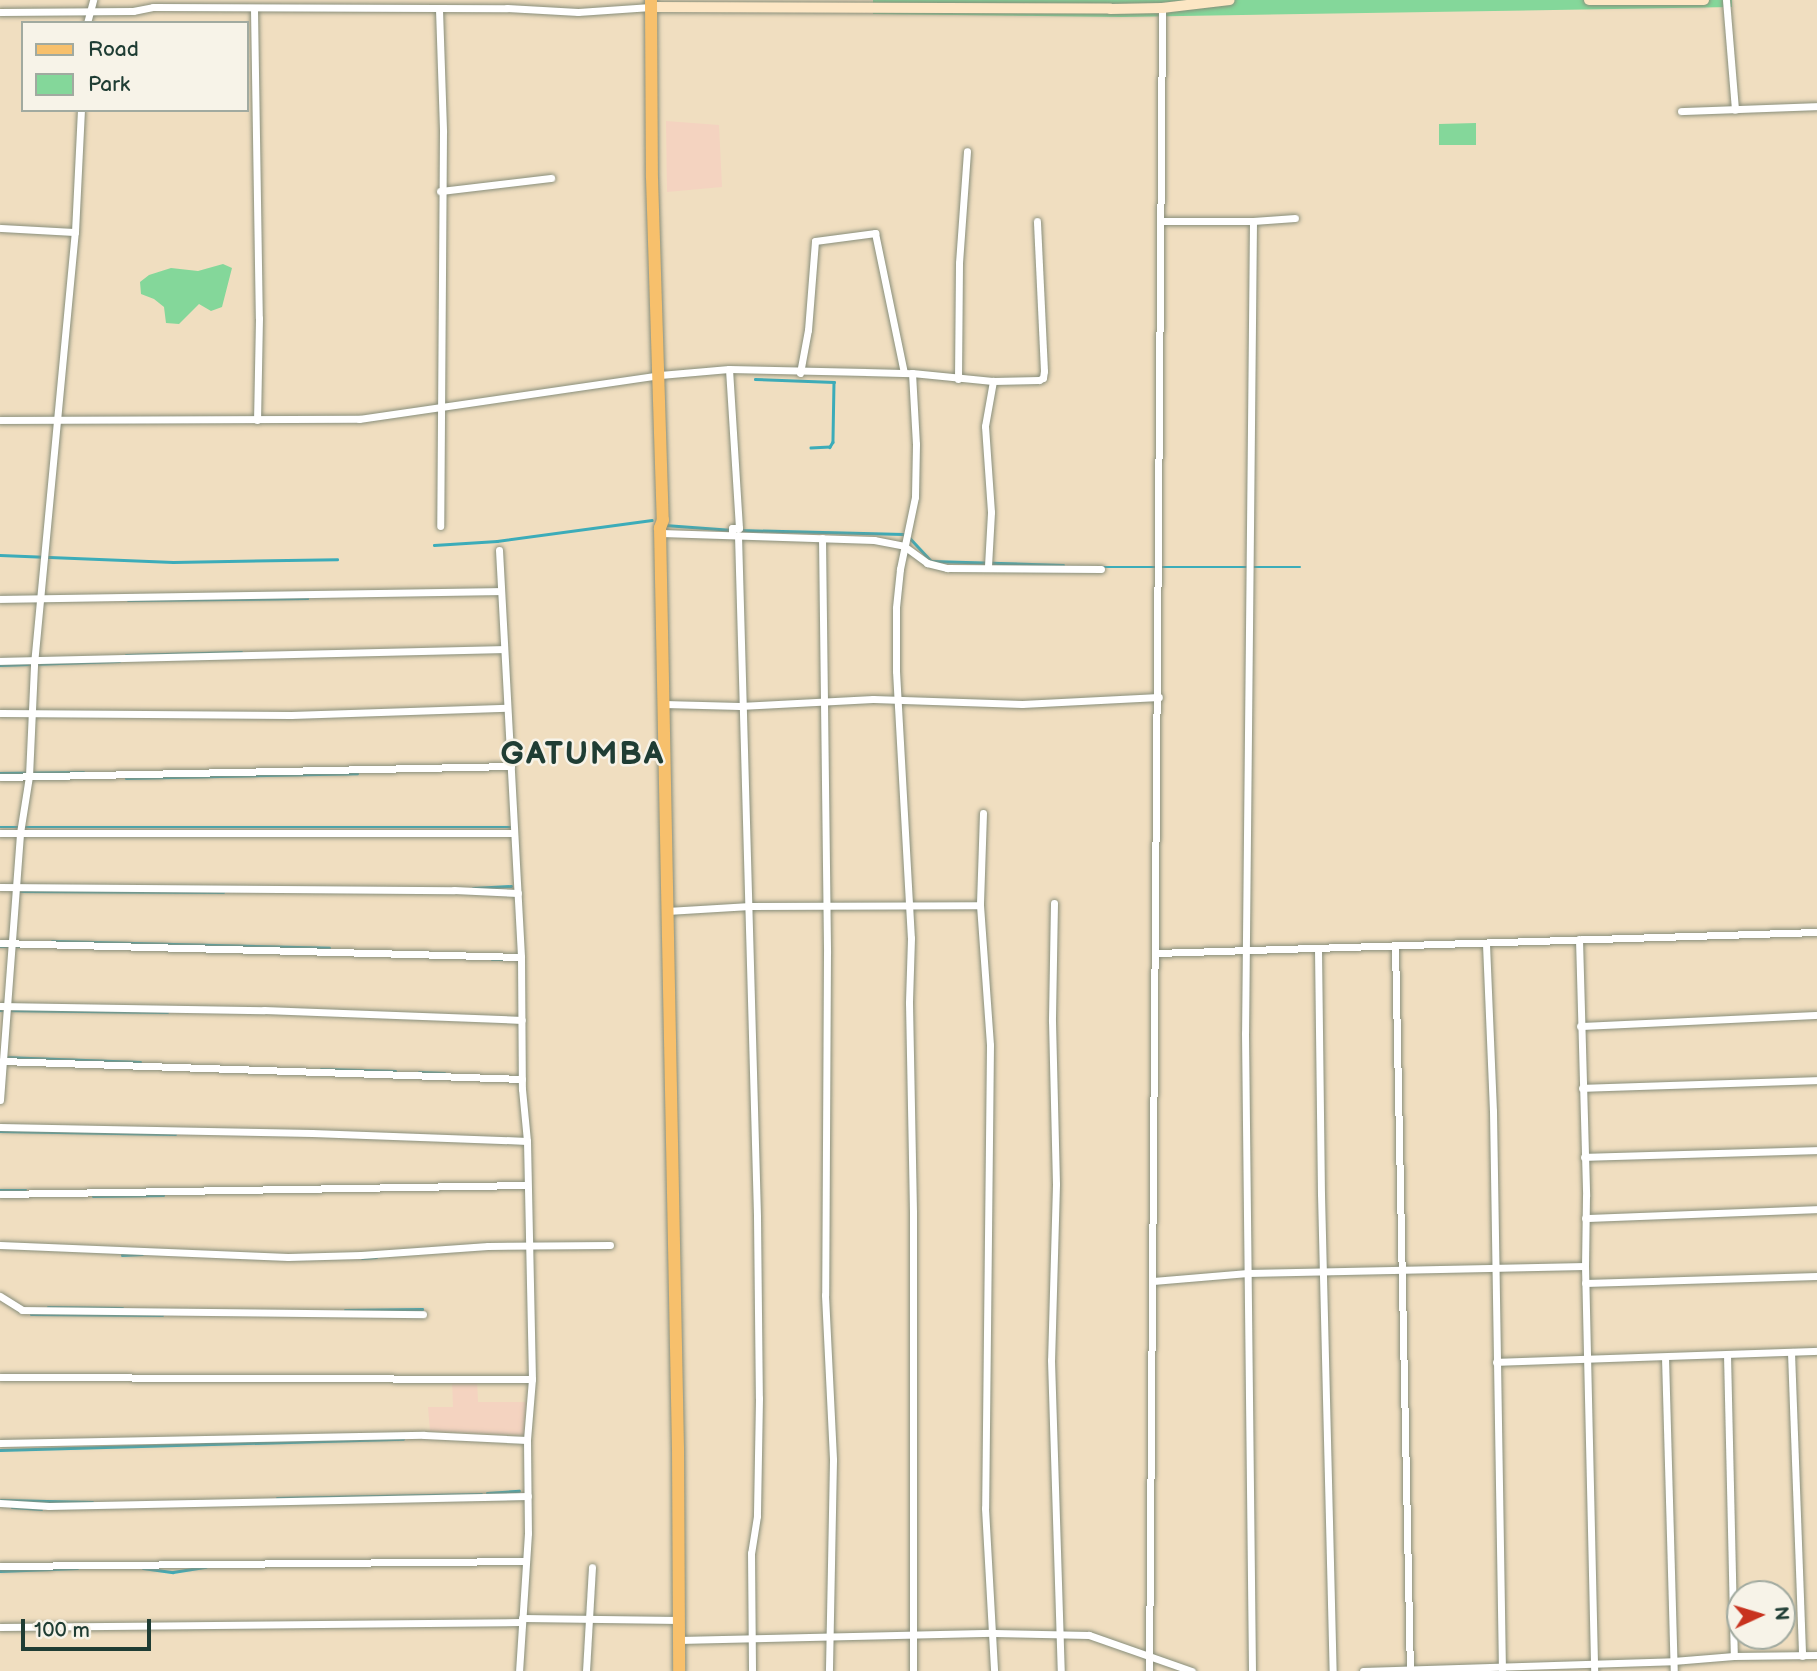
<!DOCTYPE html>
<style>
body{margin:0}
#map{position:relative;width:1817px;height:1671px;overflow:hidden;background:#f0dec0;font-family:"Balsamiq Sans",sans-serif}
div>[style]{position:absolute}
[style*='--x']{left:calc(var(--x)*1px);top:calc(var(--y)*1px);width:calc(var(--w)*1px);rotate:calc(var(--a)*1deg)}
.built>*{inset:0;background:#f4d3c0}
.green>*{inset:0;background:#84d79a}
.stream>*{height:2.5px;margin:-1.25px;padding:0 1.25px;transform-origin:1.25px;border-radius:1.25px;background:#3cacb9}
.roads{filter:drop-shadow(0 0 2px #888e7a) drop-shadow(0 0 2px #888e7a)}
.minor>*{height:7px;margin:-3.5px;padding:0 3.5px;transform-origin:3.5px;border-radius:3.5px;background:#fff}
.secondary>*{height:10px;margin:-5px;padding:0 5px;transform-origin:5px;border-radius:5px;background:#fce6c4}
.primary>*{height:12px;margin:-6px;padding:0 6px;transform-origin:6px;border-radius:6px;background:#f7c06c}
span{translate:-50% -50%;white-space:nowrap;text-align:center;line-height:1.15;-webkit-text-stroke:5px #f7f3e8;paint-order:stroke}
.district-label{font-size:32px;color:#1f3d34;font-weight:700;letter-spacing:2px}
.legend{position:absolute;left:21px;top:21px;width:228px;height:91px;box-sizing:border-box;background:#f7f3e8;border:2px solid #a1aaa0;margin:0;padding:9px 12px;list-style:none;font-size:21px;color:#1f3d34}
.legend li{display:flex;align-items:center;gap:14px;height:35px}
.legend b{width:35px;border:2px solid #a1aaa0}
.north{position:absolute;left:1726px;top:1580px;width:70px;height:70px;box-sizing:border-box;background:#f7f3e8;border:2px solid #a1aaa0;border-radius:50%;rotate:86deg;font-size:19px;font-weight:700;line-height:28px;text-align:center;color:#1f3d34}
.north::after{content:'';display:block;margin:auto;width:24px;height:32px;background:#c8321e;clip-path:polygon(50% 0,100% 100%,50% 72%,0 100%)}
.scale{position:absolute;left:21px;top:1619px;width:130px;height:32px;box-sizing:border-box;border:4px solid #1f3d34;border-top:0;padding-left:9px;font-size:21px;line-height:24px;white-space:nowrap;color:#1f3d34;-webkit-text-stroke:5px #f7f3e8;paint-order:stroke}
</style>
<div id="map">
<div class="built">
<div style="clip-path:polygon(666px 121px,719px 125px,722px 187px,667px 192px)"></div>
<div style="clip-path:polygon(452px 1378px,477px 1379px,478px 1402px,526px 1402px,524px 1435px,430px 1431px,428px 1407px,453px 1407px)"></div>
</div>
<div class="green">
<div style="clip-path:polygon(873px 0,1732px 0,1732px 7px,1122px 17px,873px 14px)"></div>
<div style="clip-path:polygon(1476px 123px,1476px 145px,1439px 145px,1439px 124px)"></div>
<div style="clip-path:polygon(223px 264px,232px 268px,222px 307px,211px 311px,199px 304px,179px 324px,166px 323px,164px 307px,154px 299px,141px 294px,140px 282px,149px 275px,171px 268px,198px 271px)"></div>
</div>
<div class="stream">
<div style="--x:755;--y:379;--w:79;--a:2.2"></div>
<div style="--x:834;--y:382;--w:60;--a:91"></div>
<div style="--x:833;--y:442;--w:6;--a:121"></div>
<div style="--x:830;--y:447;--w:19;--a:177"></div>
<div style="--x:665;--y:525;--w:67;--a:4.3"></div>
<div style="--x:738;--y:530;--w:165;--a:1.4"></div>
<div style="--x:903;--y:534;--w:7;--a:27"></div>
<div style="--x:909;--y:537;--w:33;--a:47"></div>
<div style="--x:931;--y:561;--w:132;--a:1.7"></div>
<div style="--x:434;--y:545;--w:63;--a:-3.6"></div>
<div style="--x:497;--y:541;--w:156;--a:-7.7"></div>
<div style="--x:0;--y:555;--w:173;--a:2.3"></div>
<div style="--x:173;--y:562;--w:164;--a:-1"></div>
<div style="--x:1101;--y:567;--w:199;--a:0"></div>
<div style="--x:128;--y:600;--w:179;--a:-0.6"></div>
<div style="--x:126;--y:655;--w:115;--a:-1.5"></div>
<div style="--x:0;--y:665;--w:119;--a:-1.9"></div>
<div style="--x:0;--y:773;--w:83;--a:-0.7"></div>
<div style="--x:126;--y:778;--w:231;--a:-1.2"></div>
<div style="--x:0;--y:827;--w:510;--a:0"></div>
<div style="--x:473;--y:888;--w:38;--a:-3"></div>
<div style="--x:19;--y:891;--w:204;--a:0.3"></div>
<div style="--x:52;--y:941;--w:277;--a:1.4"></div>
<div style="--x:0;--y:947;--w:24;--a:0"></div>
<div style="--x:492;--y:960;--w:11;--a:0"></div>
<div style="--x:0;--y:1010;--w:167;--a:0.7"></div>
<div style="--x:3;--y:1057;--w:137;--a:2.1"></div>
<div style="--x:321;--y:1069;--w:74;--a:1.5"></div>
<div style="--x:419;--y:1072;--w:25;--a:2"></div>
<div style="--x:0;--y:1131;--w:175;--a:1"></div>
<div style="--x:0;--y:1190;--w:26;--a:0"></div>
<div style="--x:93;--y:1196;--w:70;--a:-0.8"></div>
<div style="--x:122;--y:1255;--w:20;--a:-3"></div>
<div style="--x:362;--y:1258;--w:14;--a:-4"></div>
<div style="--x:48;--y:1307;--w:74;--a:0.8"></div>
<div style="--x:345;--y:1310;--w:77;--a:-0.7"></div>
<div style="--x:31;--y:1314;--w:131;--a:0.4"></div>
<div style="--x:0;--y:1450;--w:403;--a:-1.6"></div>
<div style="--x:487;--y:1493;--w:32;--a:-4"></div>
<div style="--x:277;--y:1498;--w:204;--a:-1.1"></div>
<div style="--x:1;--y:1500;--w:91;--a:1.3"></div>
<div style="--x:12;--y:1507;--w:29;--a:4"></div>
<div style="--x:143;--y:1568;--w:30;--a:8"></div>
<div style="--x:173;--y:1572;--w:33;--a:-9"></div>
<div style="--x:0;--y:1571;--w:77;--a:-2.2"></div>
</div>
<div class="roads">
<div class="minor">
<div style="--x:1726;--y:0;--w:110;--a:85.3"></div>
<div style="--x:254;--y:9;--w:309;--a:89.1"></div>
<div style="--x:259;--y:318;--w:102;--a:91.1"></div>
<div style="--x:439;--y:9;--w:123;--a:88.1"></div>
<div style="--x:443;--y:132;--w:394;--a:90.4"></div>
<div style="--x:0;--y:12;--w:133;--a:-0.4"></div>
<div style="--x:133;--y:11;--w:20;--a:-11"></div>
<div style="--x:153;--y:7;--w:354;--a:0.2"></div>
<div style="--x:507;--y:8;--w:71;--a:3.2"></div>
<div style="--x:578;--y:12;--w:73;--a:-3.9"></div>
<div style="--x:87;--y:23;--w:24;--a:-75"></div>
<div style="--x:1681;--y:111;--w:136;--a:-2.1"></div>
<div style="--x:440;--y:191;--w:112;--a:-6.7"></div>
<div style="--x:1160;--y:221;--w:93;--a:0"></div>
<div style="--x:1253;--y:221;--w:812;--a:90.56"></div>
<div style="--x:1245;--y:1033;--w:638;--a:89.37"></div>
<div style="--x:1253;--y:221;--w:42;--a:-4.1"></div>
<div style="--x:0;--y:228;--w:75;--a:3.1"></div>
<div style="--x:729;--y:369;--w:159;--a:86.4"></div>
<div style="--x:739;--y:528;--w:7;--a:180"></div>
<div style="--x:732;--y:528;--w:7;--a:90"></div>
<div style="--x:800;--y:373;--w:44;--a:-79.5"></div>
<div style="--x:808;--y:330;--w:89;--a:-85.5"></div>
<div style="--x:815;--y:241;--w:61;--a:-7.6"></div>
<div style="--x:875;--y:233;--w:143;--a:78.3"></div>
<div style="--x:912;--y:373;--w:71;--a:86.8"></div>
<div style="--x:916;--y:444;--w:53;--a:91.1"></div>
<div style="--x:915;--y:497;--w:74;--a:101.8"></div>
<div style="--x:900;--y:569;--w:39;--a:96"></div>
<div style="--x:896;--y:608;--w:63;--a:90"></div>
<div style="--x:896;--y:671;--w:267;--a:86.8"></div>
<div style="--x:911;--y:938;--w:65;--a:91.8"></div>
<div style="--x:909;--y:1003;--w:209;--a:88.9"></div>
<div style="--x:913;--y:1212;--w:459;--a:90"></div>
<div style="--x:958;--y:379;--w:116;--a:-89.5"></div>
<div style="--x:959;--y:263;--w:112;--a:-85.9"></div>
<div style="--x:0;--y:420;--w:359;--a:-0.2"></div>
<div style="--x:359;--y:419;--w:304;--a:-8.3"></div>
<div style="--x:660;--y:375;--w:69;--a:-5"></div>
<div style="--x:729;--y:369;--w:183;--a:1.3"></div>
<div style="--x:912;--y:373;--w:81;--a:5.6"></div>
<div style="--x:993;--y:381;--w:46;--a:-1.2"></div>
<div style="--x:1039;--y:380;--w:4;--a:-27"></div>
<div style="--x:1043;--y:378;--w:7;--a:-82"></div>
<div style="--x:1044;--y:371;--w:150;--a:-92.7"></div>
<div style="--x:661;--y:533;--w:213;--a:1.9"></div>
<div style="--x:874;--y:540;--w:31;--a:11"></div>
<div style="--x:904;--y:546;--w:29;--a:36"></div>
<div style="--x:927;--y:563;--w:21;--a:14"></div>
<div style="--x:947;--y:568;--w:154;--a:0.4"></div>
<div style="--x:738;--y:535;--w:682;--a:88.4"></div>
<div style="--x:757;--y:1217;--w:181;--a:89.4"></div>
<div style="--x:759;--y:1398;--w:118;--a:91"></div>
<div style="--x:757;--y:1516;--w:37;--a:99"></div>
<div style="--x:751;--y:1553;--w:118;--a:89.5"></div>
<div style="--x:822;--y:538;--w:415;--a:89.3"></div>
<div style="--x:827;--y:953;--w:342;--a:90.3"></div>
<div style="--x:825;--y:1295;--w:165;--a:87.2"></div>
<div style="--x:833;--y:1460;--w:211;--a:91.1"></div>
<div style="--x:499;--y:550;--w:408;--a:86.9"></div>
<div style="--x:521;--y:957;--w:132;--a:89.6"></div>
<div style="--x:522;--y:1089;--w:52;--a:84.5"></div>
<div style="--x:527;--y:1141;--w:238;--a:88.8"></div>
<div style="--x:532;--y:1379;--w:61;--a:94.7"></div>
<div style="--x:527;--y:1440;--w:93;--a:89.4"></div>
<div style="--x:528;--y:1533;--w:138;--a:93.7"></div>
<div style="--x:988;--y:566;--w:54;--a:-86.8"></div>
<div style="--x:991;--y:512;--w:86;--a:-94"></div>
<div style="--x:985;--y:426;--w:46;--a:-79.9"></div>
<div style="--x:0;--y:599;--w:501;--a:-0.91"></div>
<div style="--x:0;--y:661;--w:503;--a:-1.37"></div>
<div style="--x:664;--y:704;--w:76;--a:1.5"></div>
<div style="--x:740;--y:706;--w:133;--a:-3"></div>
<div style="--x:873;--y:699;--w:149;--a:1.9"></div>
<div style="--x:1022;--y:704;--w:137;--a:-2.9"></div>
<div style="--x:0;--y:713;--w:291;--a:0.4"></div>
<div style="--x:291;--y:715;--w:216;--a:-1.9"></div>
<div style="--x:0;--y:777;--w:511;--a:-1.23"></div>
<div style="--x:983;--y:813;--w:92;--a:91.9"></div>
<div style="--x:980;--y:905;--w:140;--a:85.9"></div>
<div style="--x:990;--y:1045;--w:463;--a:90.6"></div>
<div style="--x:985;--y:1508;--w:163;--a:86.8"></div>
<div style="--x:0;--y:833;--w:514;--a:0"></div>
<div style="--x:0;--y:887;--w:454;--a:0.4"></div>
<div style="--x:454;--y:890;--w:64;--a:2.7"></div>
<div style="--x:1054;--y:903;--w:118;--a:91"></div>
<div style="--x:1052;--y:1021;--w:163;--a:88.6"></div>
<div style="--x:1056;--y:1184;--w:176;--a:91.6"></div>
<div style="--x:1051;--y:1360;--w:311;--a:88.2"></div>
<div style="--x:667;--y:911;--w:83;--a:-3.4"></div>
<div style="--x:750;--y:906;--w:230;--a:-0.2"></div>
<div style="--x:1579;--y:939;--w:257;--a:88.4"></div>
<div style="--x:1586;--y:1196;--w:70;--a:90.8"></div>
<div style="--x:1585;--y:1266;--w:405;--a:88.7"></div>
<div style="--x:0;--y:943;--w:521;--a:1.54"></div>
<div style="--x:1486;--y:944;--w:167;--a:87.6"></div>
<div style="--x:1493;--y:1111;--w:560;--a:89.08"></div>
<div style="--x:1395;--y:945;--w:726;--a:88.82"></div>
<div style="--x:1318;--y:949;--w:245;--a:89.3"></div>
<div style="--x:1321;--y:1194;--w:477;--a:88.6"></div>
<div style="--x:1156;--y:953;--w:661;--a:-1.82"></div>
<div style="--x:0;--y:1006;--w:264;--a:0.9"></div>
<div style="--x:264;--y:1010;--w:258;--a:2.2"></div>
<div style="--x:1580;--y:1026;--w:237;--a:-2.7"></div>
<div style="--x:2;--y:1061;--w:520;--a:1.98"></div>
<div style="--x:1582;--y:1088;--w:235;--a:-1.9"></div>
<div style="--x:0;--y:1100;--w:268;--a:-85.7"></div>
<div style="--x:20;--y:833;--w:58;--a:-81"></div>
<div style="--x:29;--y:776;--w:112;--a:-87.4"></div>
<div style="--x:34;--y:664;--w:434;--a:-84.6"></div>
<div style="--x:75;--y:232;--w:122;--a:-87.2"></div>
<div style="--x:0;--y:1127;--w:312;--a:1.1"></div>
<div style="--x:312;--y:1133;--w:215;--a:2.1"></div>
<div style="--x:1584;--y:1157;--w:233;--a:-1.7"></div>
<div style="--x:0;--y:1194;--w:527;--a:-0.98"></div>
<div style="--x:1585;--y:1218;--w:232;--a:-2.2"></div>
<div style="--x:0;--y:1245;--w:288;--a:2.4"></div>
<div style="--x:288;--y:1257;--w:73;--a:-1.6"></div>
<div style="--x:361;--y:1255;--w:127;--a:-4.1"></div>
<div style="--x:488;--y:1246;--w:122;--a:-0.5"></div>
<div style="--x:1153;--y:1281;--w:95;--a:-4.8"></div>
<div style="--x:1248;--y:1273;--w:337;--a:-1.2"></div>
<div style="--x:1585;--y:1283;--w:232;--a:-1.7"></div>
<div style="--x:0;--y:1296;--w:26;--a:32"></div>
<div style="--x:22;--y:1310;--w:401;--a:0.6"></div>
<div style="--x:1791;--y:1352;--w:304;--a:87.9"></div>
<div style="--x:1727;--y:1354;--w:302;--a:88.7"></div>
<div style="--x:1665;--y:1357;--w:314;--a:88.4"></div>
<div style="--x:1496;--y:1362;--w:321;--a:-2"></div>
<div style="--x:0;--y:1377;--w:532;--a:0.22"></div>
<div style="--x:0;--y:1443;--w:424;--a:-1.1"></div>
<div style="--x:424;--y:1435;--w:103;--a:2.8"></div>
<div style="--x:0;--y:1503;--w:49;--a:3.5"></div>
<div style="--x:49;--y:1506;--w:479;--a:-1.2"></div>
<div style="--x:0;--y:1566;--w:526;--a:-0.54"></div>
<div style="--x:522;--y:1618;--w:157;--a:0.7"></div>
<div style="--x:0;--y:1627;--w:521;--a:-0.55"></div>
<div style="--x:679;--y:1640;--w:315;--a:-1.3"></div>
<div style="--x:994;--y:1633;--w:95;--a:1.2"></div>
<div style="--x:1089;--y:1635;--w:109;--a:19.3"></div>
<div style="--x:586;--y:1671;--w:104;--a:-86.7"></div>
<div style="--x:1149;--y:1671;--w:1663;--a:-89.55"></div>
<div style="--x:1363;--y:1671;--w:310;--a:-1.8"></div>
<div style="--x:1673;--y:1661;--w:61;--a:-4.7"></div>
<div style="--x:1734;--y:1656;--w:83;--a:-0.7"></div>
</div>
<div class="secondary">
<div style="--x:1589;--y:0;--w:115;--a:0"></div>
<div style="--x:651;--y:7;--w:459;--a:0.2"></div>
<div style="--x:1110;--y:9;--w:52;--a:-1.1"></div>
<div style="--x:1162;--y:8;--w:68;--a:-6.7"></div>
</div>
<div class="primary">
<div style="--x:651;--y:0;--w:178;--a:89.7"></div>
<div style="--x:652;--y:178;--w:342;--a:88.2"></div>
<div style="--x:663;--y:520;--w:9;--a:111"></div>
<div style="--x:660;--y:528;--w:920;--a:88.88"></div>
<div style="--x:678;--y:1448;--w:223;--a:89.7"></div>
</div>
</div>
<div class="district-label">
<span style="left:583px;top:755px">GATUMBA</span>
</div>
<ul class="legend">
<li><b style="height:9px;background:#f7c06c"></b>Road</li>
<li><b style="height:19px;background:#84d79a"></b>Park</li>
</ul>
<div class="north">N</div>
<div class="scale">100 m</div>
</div>
